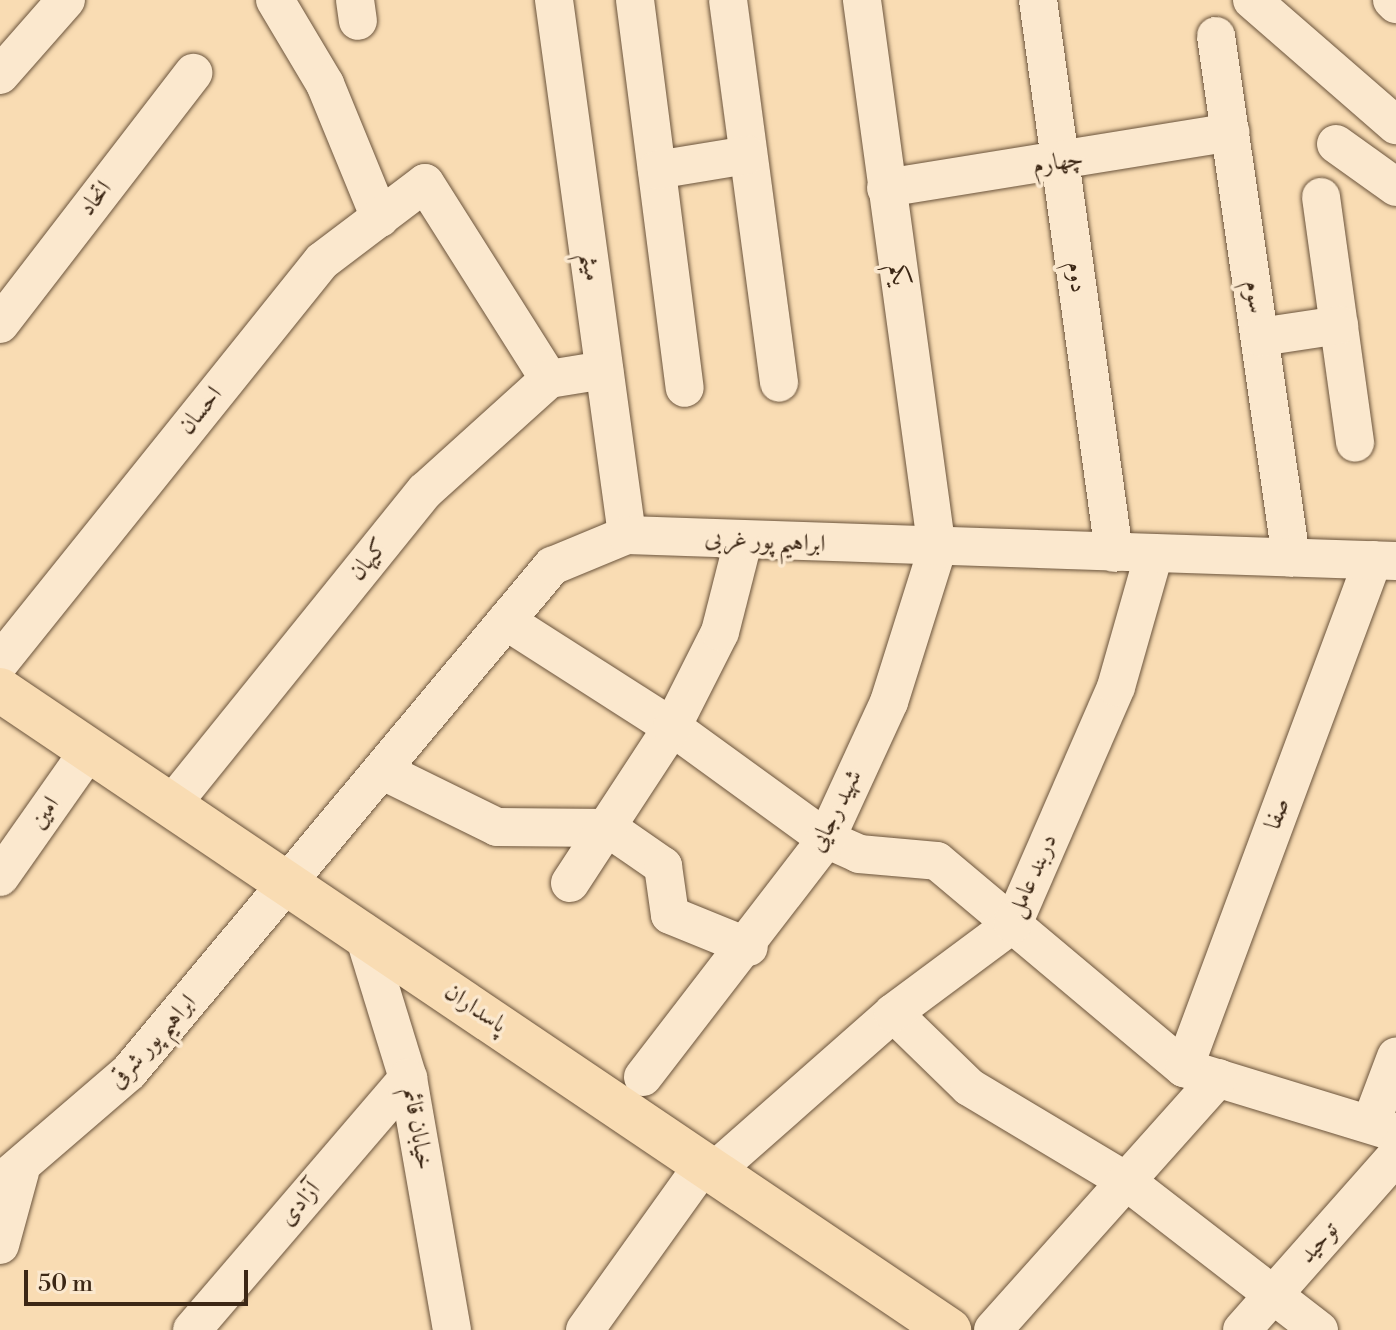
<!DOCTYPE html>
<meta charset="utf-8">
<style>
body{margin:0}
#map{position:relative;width:1396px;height:1330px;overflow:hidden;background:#f9dcb3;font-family:"Libre Bodoni",Amiri,serif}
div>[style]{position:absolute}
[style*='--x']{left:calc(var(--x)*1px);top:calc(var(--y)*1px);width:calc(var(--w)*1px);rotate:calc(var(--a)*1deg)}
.roads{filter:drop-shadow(0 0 2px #6b543c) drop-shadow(0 0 2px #6b543c)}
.minor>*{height:38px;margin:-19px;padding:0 19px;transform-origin:19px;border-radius:19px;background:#fbe8ce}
.major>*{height:44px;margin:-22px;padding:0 22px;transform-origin:22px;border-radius:22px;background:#f9dcb3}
span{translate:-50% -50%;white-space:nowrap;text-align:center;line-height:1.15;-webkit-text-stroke:7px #fbe8ce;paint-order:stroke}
.street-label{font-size:24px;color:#3c2715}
.scale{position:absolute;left:24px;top:1270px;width:224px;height:36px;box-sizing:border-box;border:4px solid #3c2715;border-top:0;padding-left:10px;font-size:24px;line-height:28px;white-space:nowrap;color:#3c2715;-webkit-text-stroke:6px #fbe8ce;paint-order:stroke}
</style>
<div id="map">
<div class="roads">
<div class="minor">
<div style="--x:275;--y:0;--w:98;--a:59.2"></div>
<div style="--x:325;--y:84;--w:145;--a:67.7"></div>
<div style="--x:355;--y:0;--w:21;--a:82"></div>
<div style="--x:554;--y:0;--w:540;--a:82.23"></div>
<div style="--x:635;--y:0;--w:391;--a:82.7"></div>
<div style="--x:728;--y:0;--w:386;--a:82.4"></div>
<div style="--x:1038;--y:0;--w:558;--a:82.17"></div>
<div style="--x:1252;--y:0;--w:191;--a:41"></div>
<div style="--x:1392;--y:0;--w:6;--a:45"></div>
<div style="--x:1216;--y:36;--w:527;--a:81.82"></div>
<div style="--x:0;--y:75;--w:100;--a:-48.7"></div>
<div style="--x:1336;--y:144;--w:74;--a:35.6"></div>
<div style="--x:657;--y:170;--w:92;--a:-9.4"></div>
<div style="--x:886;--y:188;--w:349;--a:-9.2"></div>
<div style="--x:1321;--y:197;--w:248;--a:82.1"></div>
<div style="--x:0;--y:324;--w:317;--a:-52.4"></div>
<div style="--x:1260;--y:337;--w:80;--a:-8.6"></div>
<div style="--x:506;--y:621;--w:197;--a:32.6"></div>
<div style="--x:672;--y:727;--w:190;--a:36"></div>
<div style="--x:826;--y:839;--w:36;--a:24"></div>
<div style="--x:859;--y:854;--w:78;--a:5.1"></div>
<div style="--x:937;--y:861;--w:322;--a:40"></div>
<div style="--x:1184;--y:1068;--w:222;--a:17"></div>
<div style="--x:0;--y:662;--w:514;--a:-51.24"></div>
<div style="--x:322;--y:261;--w:129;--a:-37.1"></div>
<div style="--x:425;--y:183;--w:232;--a:57.7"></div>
<div style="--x:383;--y:771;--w:127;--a:26.2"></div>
<div style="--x:497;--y:827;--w:111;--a:0.5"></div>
<div style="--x:608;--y:828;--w:67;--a:34.6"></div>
<div style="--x:663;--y:866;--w:49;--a:81.9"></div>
<div style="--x:670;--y:915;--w:85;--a:22.1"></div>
<div style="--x:173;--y:803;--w:401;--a:-51.1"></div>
<div style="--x:425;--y:491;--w:167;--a:-42.1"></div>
<div style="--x:549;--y:379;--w:56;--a:-9.3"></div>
<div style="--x:0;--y:877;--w:156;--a:-54.9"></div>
<div style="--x:570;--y:883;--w:186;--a:-56.8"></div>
<div style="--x:672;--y:727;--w:106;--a:-63.2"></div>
<div style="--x:720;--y:632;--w:93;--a:-75.7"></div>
<div style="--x:363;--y:932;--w:153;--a:72.9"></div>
<div style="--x:408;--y:1078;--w:256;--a:80.1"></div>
<div style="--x:893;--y:1013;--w:106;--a:44.2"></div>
<div style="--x:969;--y:1087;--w:183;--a:30.9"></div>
<div style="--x:1126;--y:1181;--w:244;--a:37.7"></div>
<div style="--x:1184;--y:1068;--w:542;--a:-69.59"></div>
<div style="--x:643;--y:1077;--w:300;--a:-52.4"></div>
<div style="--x:826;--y:839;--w:151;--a:-65.3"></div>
<div style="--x:889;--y:702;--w:159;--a:-72.5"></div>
<div style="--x:937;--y:550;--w:555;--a:-97.77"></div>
<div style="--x:1371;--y:1123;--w:71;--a:-69.3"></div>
<div style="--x:714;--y:1171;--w:239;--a:-41.4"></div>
<div style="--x:893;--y:1013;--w:149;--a:-36.6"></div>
<div style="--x:1013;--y:924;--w:258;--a:-66.5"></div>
<div style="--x:1116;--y:687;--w:138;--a:-74.1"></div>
<div style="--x:0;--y:1183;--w:170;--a:-40.7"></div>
<div style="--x:129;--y:1072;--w:660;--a:-50.11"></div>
<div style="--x:552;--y:566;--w:81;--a:-22.5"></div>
<div style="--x:627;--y:535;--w:769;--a:1.94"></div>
<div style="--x:0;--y:1245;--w:76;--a:-74.7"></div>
<div style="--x:192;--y:1330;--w:332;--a:-49.4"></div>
<div style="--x:585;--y:1330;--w:204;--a:-54.4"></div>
<div style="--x:993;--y:1330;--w:338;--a:-48.2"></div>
<div style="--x:1242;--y:1330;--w:232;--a:-48.5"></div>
</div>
<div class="major">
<div style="--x:0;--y:690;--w:1145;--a:34"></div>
</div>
</div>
<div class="street-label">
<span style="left:1058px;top:163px;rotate:-9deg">چهارم</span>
<span style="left:96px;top:199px;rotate:-52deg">اتحاد</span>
<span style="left:590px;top:267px;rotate:82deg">میثم</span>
<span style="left:898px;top:275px;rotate:82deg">یکم</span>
<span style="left:1076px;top:277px;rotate:82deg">دوم</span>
<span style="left:1254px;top:297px;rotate:82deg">سوم</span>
<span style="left:201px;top:411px;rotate:-51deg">احسان</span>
<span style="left:765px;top:542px;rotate:3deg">ابراهیم پور غربی</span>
<span style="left:369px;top:560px;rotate:-51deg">کیهان</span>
<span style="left:836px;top:811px;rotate:-63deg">شهید رجایی</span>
<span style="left:45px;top:813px;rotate:-55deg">امین</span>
<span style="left:1278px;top:814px;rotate:-70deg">صفا</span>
<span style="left:1033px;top:876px;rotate:-66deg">دربند عامل</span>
<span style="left:475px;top:1009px;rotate:34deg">پاسداران</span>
<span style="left:153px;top:1042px;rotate:-48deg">ابراهیم پور شرقی</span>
<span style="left:417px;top:1129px;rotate:80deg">خیابان قائم</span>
<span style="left:300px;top:1204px;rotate:-49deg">آزادی</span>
<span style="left:1319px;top:1243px;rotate:-48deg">توحید</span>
</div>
<div class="scale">50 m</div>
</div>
